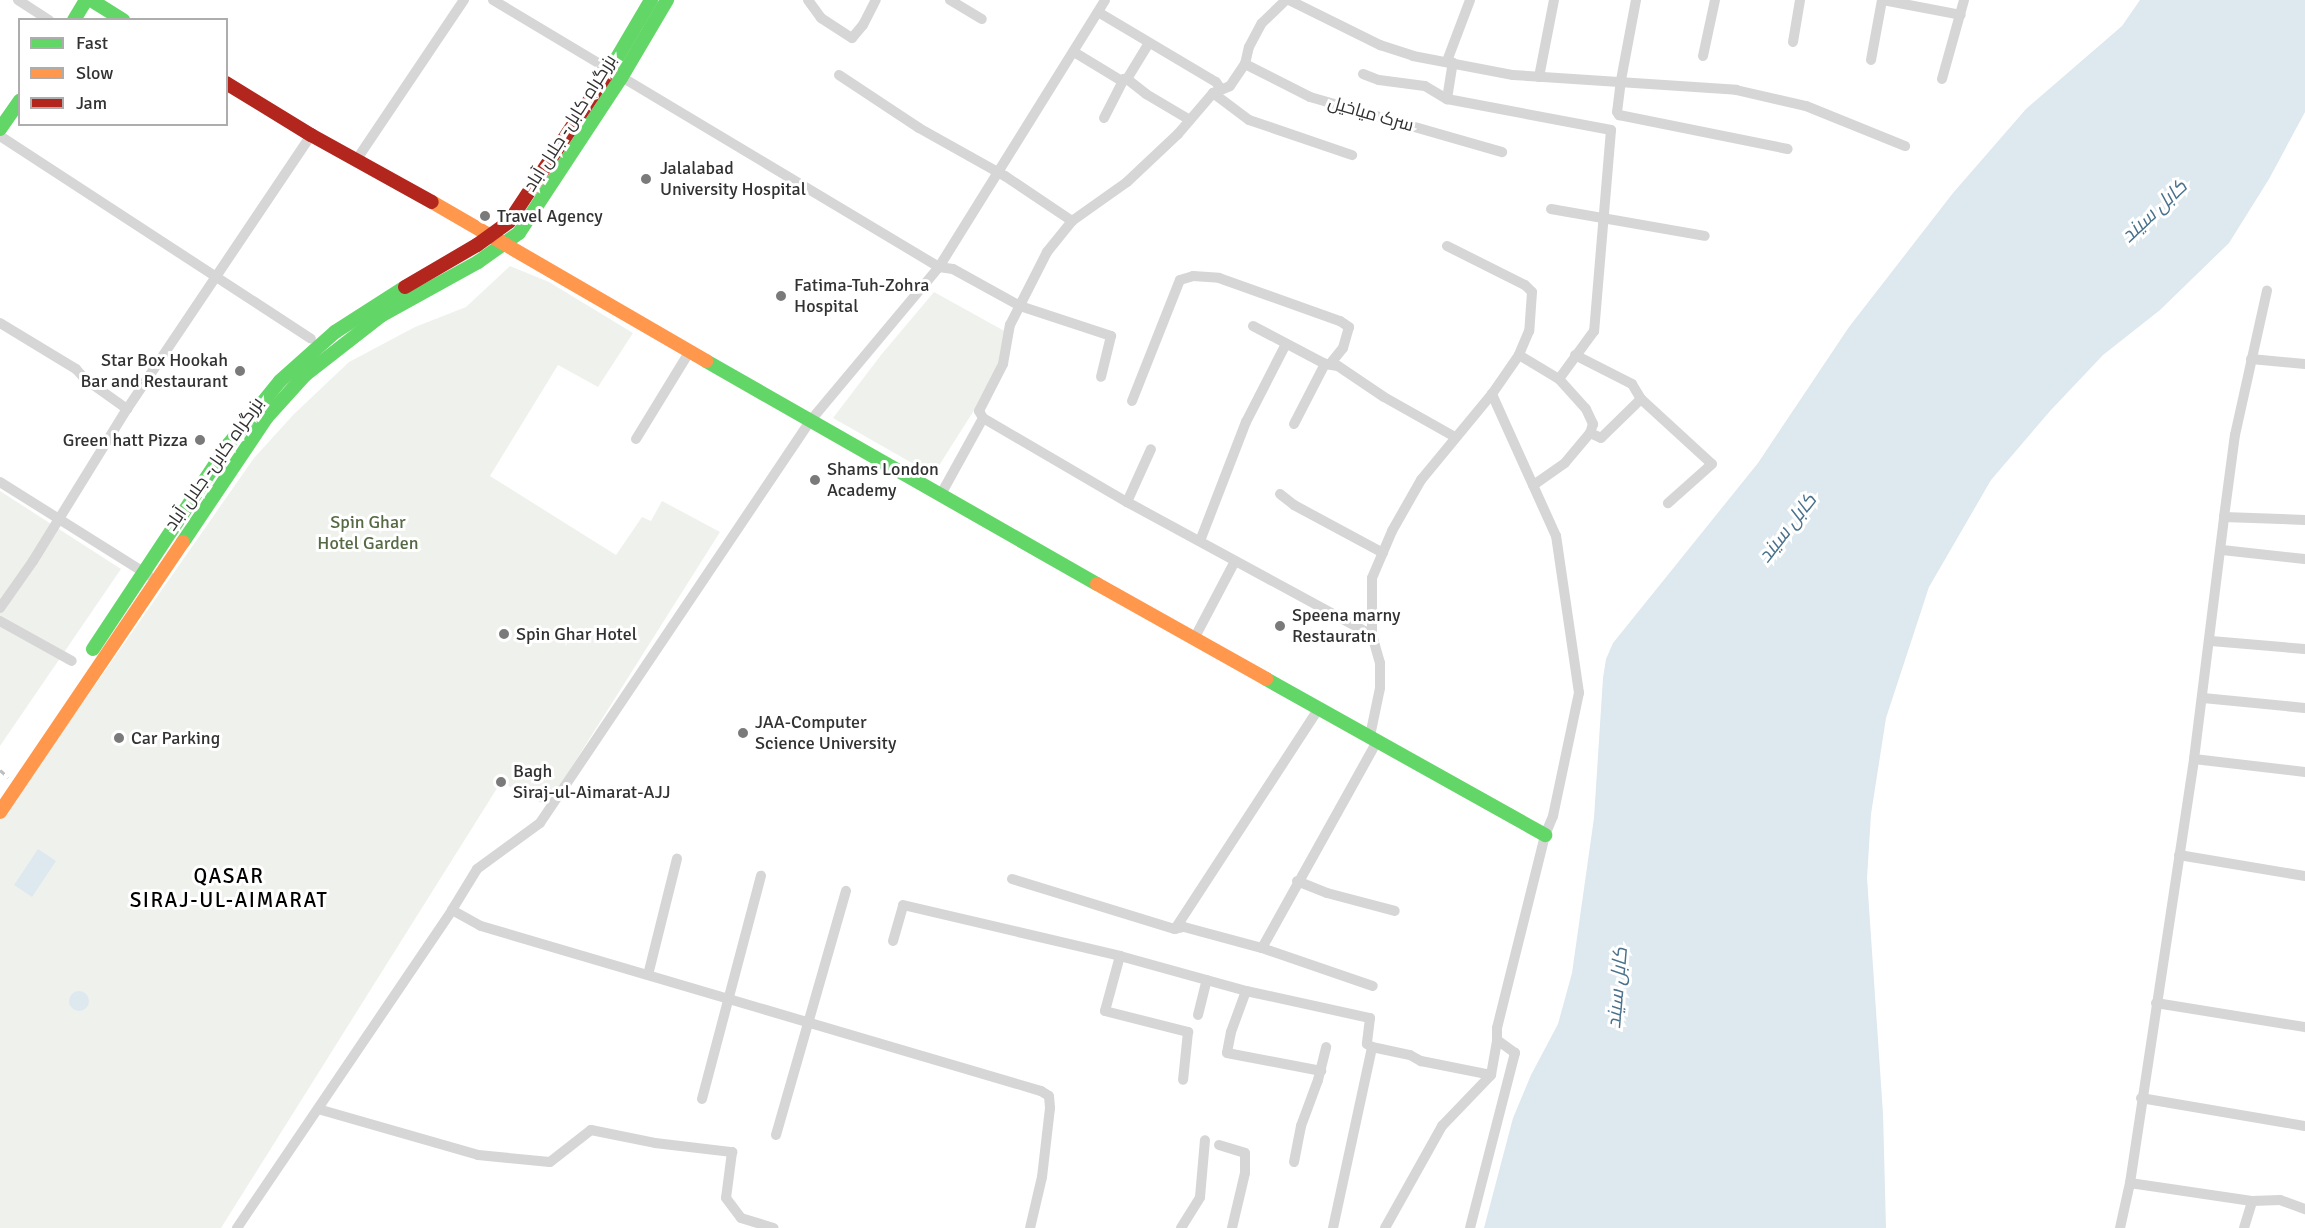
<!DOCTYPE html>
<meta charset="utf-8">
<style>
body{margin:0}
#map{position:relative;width:2305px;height:1228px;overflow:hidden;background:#fff;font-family:Signika,Cairo,sans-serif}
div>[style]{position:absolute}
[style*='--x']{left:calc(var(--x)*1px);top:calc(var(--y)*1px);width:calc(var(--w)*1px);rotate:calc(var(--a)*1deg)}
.green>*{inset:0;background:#eff2ec}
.water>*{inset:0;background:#dde8ef}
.round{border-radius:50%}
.street>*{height:10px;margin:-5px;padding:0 5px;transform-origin:5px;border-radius:5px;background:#d6d6d6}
.fast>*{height:14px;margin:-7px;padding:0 7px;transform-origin:7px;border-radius:7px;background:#63d668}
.slow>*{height:14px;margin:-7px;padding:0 7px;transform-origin:7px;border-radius:7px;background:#ff974d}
.jam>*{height:14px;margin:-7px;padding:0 7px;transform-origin:7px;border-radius:7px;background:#b3261e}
.rail>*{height:3px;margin-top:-1.5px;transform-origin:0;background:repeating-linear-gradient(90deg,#bebebe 0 6px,transparent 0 10.5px)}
.dots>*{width:16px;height:16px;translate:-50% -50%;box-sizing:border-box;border:3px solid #fff;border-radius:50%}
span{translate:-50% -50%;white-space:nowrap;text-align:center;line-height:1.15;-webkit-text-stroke:6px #fff;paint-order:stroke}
.street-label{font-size:18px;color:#323232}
.poi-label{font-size:18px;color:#323232}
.left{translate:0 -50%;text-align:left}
.right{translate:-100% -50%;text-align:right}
.park-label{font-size:18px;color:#556a44}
.water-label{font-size:20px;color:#49718c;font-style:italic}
.quarter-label{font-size:21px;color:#000;letter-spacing:1.5px}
.legend{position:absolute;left:18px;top:18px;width:210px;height:108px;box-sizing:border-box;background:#fff;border:2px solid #adadad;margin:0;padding:8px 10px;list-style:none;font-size:18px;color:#323232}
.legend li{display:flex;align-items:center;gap:12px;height:30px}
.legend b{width:30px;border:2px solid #adadad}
</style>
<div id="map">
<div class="green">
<div style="clip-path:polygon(510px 266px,549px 282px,633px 333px,598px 387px,558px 365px,490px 476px,616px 555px,642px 517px,651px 521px,662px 501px,720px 532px,547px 806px,501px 782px,221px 1228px,0 1228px,0 821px,254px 458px,294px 414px,349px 362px,415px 327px,466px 307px)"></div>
<div style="clip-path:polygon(934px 292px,1008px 333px,992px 382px,933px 475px,833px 418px,881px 355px)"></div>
<div style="clip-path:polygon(0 491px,121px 569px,0 746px)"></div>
</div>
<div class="water">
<div style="clip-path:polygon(2140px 0,2305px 0,2305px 112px,2269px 179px,2229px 243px,2160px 310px,2103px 355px,2050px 411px,1991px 480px,1929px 587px,1886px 718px,1871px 814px,1867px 878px,1883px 1114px,1886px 1228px,1484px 1228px,1513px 1118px,1531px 1075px,1558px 1024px,1572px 973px,1594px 818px,1603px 678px,1606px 659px,1613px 643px,1758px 463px,1849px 327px,1953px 193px,2026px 109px,2122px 26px)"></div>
<div style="clip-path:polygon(38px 849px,56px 861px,32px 897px,14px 885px)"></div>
<div class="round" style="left:69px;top:991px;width:20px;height:20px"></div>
</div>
<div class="street">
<div style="--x:18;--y:0;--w:37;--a:33"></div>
<div style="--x:493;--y:0;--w:520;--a:30.91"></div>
<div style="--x:939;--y:267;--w:14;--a:8"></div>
<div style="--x:953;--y:269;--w:77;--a:28.9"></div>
<div style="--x:1020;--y:306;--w:96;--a:18.2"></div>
<div style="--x:1111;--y:336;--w:42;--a:103.7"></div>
<div style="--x:808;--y:0;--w:22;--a:54"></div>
<div style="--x:821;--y:18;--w:37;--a:33"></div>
<div style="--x:852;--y:38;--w:17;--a:-50"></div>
<div style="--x:863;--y:25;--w:28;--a:-63"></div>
<div style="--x:950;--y:0;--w:37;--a:31"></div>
<div style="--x:1289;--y:0;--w:102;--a:26.3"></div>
<div style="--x:1380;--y:45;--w:35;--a:18"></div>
<div style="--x:1413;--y:56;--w:102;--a:10.8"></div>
<div style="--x:1513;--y:75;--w:224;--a:3.8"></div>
<div style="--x:1736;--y:90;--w:72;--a:12.9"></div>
<div style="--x:1806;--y:106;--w:107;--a:22"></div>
<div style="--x:1636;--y:0;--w:81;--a:100.6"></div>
<div style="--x:1621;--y:80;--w:32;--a:97"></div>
<div style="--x:1617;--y:112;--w:4;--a:56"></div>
<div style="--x:1619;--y:115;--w:172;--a:11.4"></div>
<div style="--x:1883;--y:0;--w:79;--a:10.9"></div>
<div style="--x:1098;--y:12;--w:137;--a:30.7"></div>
<div style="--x:1216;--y:82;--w:7;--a:56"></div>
<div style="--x:1793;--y:42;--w:43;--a:-80.5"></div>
<div style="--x:1074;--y:52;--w:54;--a:31.3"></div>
<div style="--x:1120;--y:80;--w:7;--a:-8"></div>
<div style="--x:1127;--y:79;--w:24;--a:38"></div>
<div style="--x:1146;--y:94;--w:51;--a:30.6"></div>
<div style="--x:1703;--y:56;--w:57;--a:-77.9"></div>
<div style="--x:1871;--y:60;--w:61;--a:-79.6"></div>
<div style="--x:1447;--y:61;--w:65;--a:-69.3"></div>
<div style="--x:1245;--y:64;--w:73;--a:26.9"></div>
<div style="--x:1310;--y:97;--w:200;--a:16"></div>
<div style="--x:1363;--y:74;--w:17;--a:21"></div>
<div style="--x:1379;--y:80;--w:46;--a:7.4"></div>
<div style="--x:1425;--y:86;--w:26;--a:31"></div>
<div style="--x:1447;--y:99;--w:37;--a:-81"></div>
<div style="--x:839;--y:75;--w:96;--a:33.5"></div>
<div style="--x:919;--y:128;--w:98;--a:29.2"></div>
<div style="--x:1005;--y:176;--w:81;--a:33.9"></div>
<div style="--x:1539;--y:77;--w:78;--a:-79"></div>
<div style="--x:1127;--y:79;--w:42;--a:-58.6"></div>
<div style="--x:1942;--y:79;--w:82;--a:-74.4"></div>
<div style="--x:1213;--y:93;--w:45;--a:36.9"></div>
<div style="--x:1249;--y:120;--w:109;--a:18.8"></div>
<div style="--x:1447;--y:99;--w:167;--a:10.7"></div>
<div style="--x:1611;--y:130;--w:202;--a:94.8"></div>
<div style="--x:1594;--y:331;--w:59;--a:126.1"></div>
<div style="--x:1104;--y:118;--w:44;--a:-62.9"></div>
<div style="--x:0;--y:136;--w:371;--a:33.1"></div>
<div style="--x:357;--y:159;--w:192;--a:-56.1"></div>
<div style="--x:1551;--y:209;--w:156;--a:9.9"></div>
<div style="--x:1447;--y:246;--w:87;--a:26.6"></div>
<div style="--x:1525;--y:285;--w:10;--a:45"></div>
<div style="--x:1532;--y:292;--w:39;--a:94"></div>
<div style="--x:1529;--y:331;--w:26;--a:113"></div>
<div style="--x:0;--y:323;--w:89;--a:31.2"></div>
<div style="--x:76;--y:369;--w:13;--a:48"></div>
<div style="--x:85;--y:379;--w:52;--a:35.5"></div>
<div style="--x:1253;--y:326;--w:81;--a:27.8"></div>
<div style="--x:1325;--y:364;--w:13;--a:9"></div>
<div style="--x:1338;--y:366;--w:55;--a:34"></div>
<div style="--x:1384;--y:397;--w:81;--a:29.4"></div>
<div style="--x:1575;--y:355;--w:64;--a:27"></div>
<div style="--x:1632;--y:384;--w:17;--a:59"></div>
<div style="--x:1641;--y:399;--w:96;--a:42.5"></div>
<div style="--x:1712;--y:464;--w:59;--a:138.4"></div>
<div style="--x:2251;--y:359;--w:54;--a:5.3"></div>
<div style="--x:1132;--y:401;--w:130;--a:-68.4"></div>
<div style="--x:1180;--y:280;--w:14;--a:-17"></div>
<div style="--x:1193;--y:276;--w:26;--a:4"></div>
<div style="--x:1219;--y:278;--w:128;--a:19.6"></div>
<div style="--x:1340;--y:321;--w:11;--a:34"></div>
<div style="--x:1349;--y:327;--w:22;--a:106"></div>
<div style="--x:1343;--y:348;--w:19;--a:129"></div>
<div style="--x:983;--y:418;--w:167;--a:30.3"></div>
<div style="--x:1127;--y:502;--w:279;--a:28.5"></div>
<div style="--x:1294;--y:424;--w:68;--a:-62.7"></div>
<div style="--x:1590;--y:433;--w:12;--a:24"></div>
<div style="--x:1601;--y:438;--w:56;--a:-44.3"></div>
<div style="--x:636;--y:439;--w:103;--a:-58.5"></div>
<div style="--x:0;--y:482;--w:175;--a:32.1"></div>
<div style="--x:1280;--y:494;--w:18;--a:38"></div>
<div style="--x:1294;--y:505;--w:101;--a:28.3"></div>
<div style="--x:940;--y:496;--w:89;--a:-61.1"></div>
<div style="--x:983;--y:418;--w:8;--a:-120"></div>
<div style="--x:979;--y:411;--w:53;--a:-62.9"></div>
<div style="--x:1003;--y:364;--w:40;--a:-80"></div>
<div style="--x:1010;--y:325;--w:82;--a:-63.1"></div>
<div style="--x:1047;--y:252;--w:40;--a:-51"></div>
<div style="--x:1072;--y:221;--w:67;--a:-35.3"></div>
<div style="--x:1127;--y:182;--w:70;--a:-43.3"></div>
<div style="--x:1178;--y:134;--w:54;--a:-49.5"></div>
<div style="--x:1213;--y:93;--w:18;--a:-22"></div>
<div style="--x:1230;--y:86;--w:27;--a:-56"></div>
<div style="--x:1245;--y:64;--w:17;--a:-77"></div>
<div style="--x:1249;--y:47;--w:27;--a:-62"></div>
<div style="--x:1262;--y:23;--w:33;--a:-44"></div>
<div style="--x:1127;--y:502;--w:58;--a:-65.6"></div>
<div style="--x:2224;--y:517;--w:83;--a:-82.4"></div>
<div style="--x:2235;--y:435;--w:148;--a:-77.5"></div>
<div style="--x:1200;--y:541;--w:128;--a:-68.9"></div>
<div style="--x:1246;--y:422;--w:88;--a:-62.9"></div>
<div style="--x:2222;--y:550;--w:83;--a:6.2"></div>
<div style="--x:0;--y:608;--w:57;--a:-54.9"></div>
<div style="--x:33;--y:561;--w:179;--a:-58.3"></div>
<div style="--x:127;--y:409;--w:330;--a:-56.1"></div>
<div style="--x:0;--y:621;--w:82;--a:29.1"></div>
<div style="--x:1195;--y:637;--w:86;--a:-62.2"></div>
<div style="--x:2211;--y:641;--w:94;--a:4.9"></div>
<div style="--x:2203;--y:698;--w:102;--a:5.6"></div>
<div style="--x:1370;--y:736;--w:49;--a:-78.2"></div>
<div style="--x:1380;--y:688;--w:25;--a:-90"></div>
<div style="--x:1380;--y:663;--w:29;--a:-106"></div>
<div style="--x:1372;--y:635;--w:57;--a:-90"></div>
<div style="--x:1372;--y:578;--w:51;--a:-66.9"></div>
<div style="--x:1392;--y:531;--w:59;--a:-60.4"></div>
<div style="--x:1421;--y:480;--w:112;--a:-50.5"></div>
<div style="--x:1492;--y:394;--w:47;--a:-55.3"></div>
<div style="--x:1519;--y:355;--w:47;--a:31"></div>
<div style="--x:1559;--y:379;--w:40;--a:48"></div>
<div style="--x:1586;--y:409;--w:17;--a:65"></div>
<div style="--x:1593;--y:424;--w:9;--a:108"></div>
<div style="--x:1590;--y:433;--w:39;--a:130"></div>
<div style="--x:1565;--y:463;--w:39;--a:145"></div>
<div style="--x:2194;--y:759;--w:112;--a:6.7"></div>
<div style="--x:2179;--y:855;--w:128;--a:9.5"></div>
<div style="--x:1012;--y:879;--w:170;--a:17.1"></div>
<div style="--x:1175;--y:929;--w:9;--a:-13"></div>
<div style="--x:1184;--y:927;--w:81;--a:15.1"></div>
<div style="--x:1262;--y:948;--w:117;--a:18.9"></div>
<div style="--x:1297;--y:881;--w:32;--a:22"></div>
<div style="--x:1327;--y:893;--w:70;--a:14.8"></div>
<div style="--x:452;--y:910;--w:33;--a:29"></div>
<div style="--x:481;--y:926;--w:584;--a:16.42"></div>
<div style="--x:1041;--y:1091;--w:9;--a:32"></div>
<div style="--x:1049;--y:1096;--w:12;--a:85"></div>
<div style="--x:1050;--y:1108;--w:69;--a:96.6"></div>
<div style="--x:1042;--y:1177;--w:52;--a:103.2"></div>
<div style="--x:1175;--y:929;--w:264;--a:-56.9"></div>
<div style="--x:893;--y:941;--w:37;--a:-74"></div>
<div style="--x:903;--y:905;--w:223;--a:13.2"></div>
<div style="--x:1120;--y:956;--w:131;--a:15.5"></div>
<div style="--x:1246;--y:991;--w:127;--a:12.3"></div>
<div style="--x:1370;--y:1018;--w:26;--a:97"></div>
<div style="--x:1367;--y:1044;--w:6;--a:31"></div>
<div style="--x:1262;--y:948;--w:237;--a:-60.9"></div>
<div style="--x:1120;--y:956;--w:57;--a:105.3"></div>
<div style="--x:1105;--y:1011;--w:86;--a:14.2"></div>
<div style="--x:1188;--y:1032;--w:48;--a:95.9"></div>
<div style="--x:648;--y:975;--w:120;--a:-76"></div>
<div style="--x:1246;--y:991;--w:44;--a:110.1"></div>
<div style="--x:1231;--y:1032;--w:21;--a:101"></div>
<div style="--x:1227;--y:1053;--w:96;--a:10.8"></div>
<div style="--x:2156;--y:1003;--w:151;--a:9.2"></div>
<div style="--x:1198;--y:1015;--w:36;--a:-76"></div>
<div style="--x:2141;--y:1098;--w:166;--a:9.7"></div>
<div style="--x:702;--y:1099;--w:231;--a:-75.2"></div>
<div style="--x:318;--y:1109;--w:166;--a:16"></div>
<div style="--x:478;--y:1155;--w:72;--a:5.6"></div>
<div style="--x:550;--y:1162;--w:52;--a:-38"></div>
<div style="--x:591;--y:1130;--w:65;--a:11.5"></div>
<div style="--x:655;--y:1143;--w:78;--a:6.7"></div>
<div style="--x:732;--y:1152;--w:46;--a:97.4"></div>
<div style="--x:726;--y:1198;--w:25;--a:53"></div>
<div style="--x:741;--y:1218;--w:34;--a:17"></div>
<div style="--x:776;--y:1135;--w:254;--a:-74"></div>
<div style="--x:1219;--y:1145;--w:27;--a:17"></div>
<div style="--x:1245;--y:1153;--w:20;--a:90"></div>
<div style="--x:1245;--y:1173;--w:57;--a:103.3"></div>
<div style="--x:1294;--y:1162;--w:37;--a:-79"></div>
<div style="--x:1301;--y:1126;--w:49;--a:-69.7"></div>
<div style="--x:1318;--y:1080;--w:34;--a:-76"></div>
<div style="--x:2130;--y:1183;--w:123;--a:8.4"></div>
<div style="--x:2252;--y:1201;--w:28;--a:-2"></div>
<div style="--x:2280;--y:1200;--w:27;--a:20"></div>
<div style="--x:237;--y:1228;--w:384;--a:-55.9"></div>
<div style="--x:452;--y:910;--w:48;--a:-58.6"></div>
<div style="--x:477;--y:869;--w:78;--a:-36.1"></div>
<div style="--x:540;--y:823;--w:486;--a:-56.1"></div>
<div style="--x:811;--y:420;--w:199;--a:-50.1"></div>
<div style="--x:939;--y:267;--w:314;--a:-58.1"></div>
<div style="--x:1181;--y:1228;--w:36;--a:-58"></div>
<div style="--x:1200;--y:1197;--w:57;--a:-85"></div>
<div style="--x:1333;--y:1228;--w:185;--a:-77.8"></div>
<div style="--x:1372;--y:1047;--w:39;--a:12"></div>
<div style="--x:1410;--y:1055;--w:13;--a:29"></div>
<div style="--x:1421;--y:1061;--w:71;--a:11.3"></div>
<div style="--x:1385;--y:1228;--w:117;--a:-60.8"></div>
<div style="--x:1442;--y:1126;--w:71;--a:-46.1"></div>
<div style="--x:1491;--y:1075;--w:36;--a:-80"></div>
<div style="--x:1470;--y:1228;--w:181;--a:-75.6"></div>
<div style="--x:1515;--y:1053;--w:22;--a:-144"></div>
<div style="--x:1497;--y:1040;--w:12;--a:-90"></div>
<div style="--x:1497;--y:1028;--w:199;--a:-76"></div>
<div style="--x:1545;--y:835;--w:21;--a:-67"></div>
<div style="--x:1553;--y:816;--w:126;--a:-78.1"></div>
<div style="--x:1579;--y:693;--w:159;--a:-98.3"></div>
<div style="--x:1556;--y:536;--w:156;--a:-114.3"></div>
<div style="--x:2120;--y:1228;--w:46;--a:-77.5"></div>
<div style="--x:2130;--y:1183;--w:429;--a:-81.4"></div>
<div style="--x:2194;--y:759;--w:244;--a:-82.9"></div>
<div style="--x:2224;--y:517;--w:81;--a:2.1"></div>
<div style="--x:2244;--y:1228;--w:28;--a:-73"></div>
</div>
<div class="fast">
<div style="--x:91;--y:0;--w:38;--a:32"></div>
<div style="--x:74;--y:20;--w:23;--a:-59"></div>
<div style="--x:611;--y:68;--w:79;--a:-59.5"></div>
<div style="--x:0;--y:129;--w:35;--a:-55"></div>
<div style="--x:706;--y:361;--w:450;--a:29.7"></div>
<div style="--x:183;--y:542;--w:151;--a:-56.1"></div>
<div style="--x:267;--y:417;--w:57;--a:-47.9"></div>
<div style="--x:305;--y:375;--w:98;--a:-37.9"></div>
<div style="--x:382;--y:315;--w:110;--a:-28.9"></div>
<div style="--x:478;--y:262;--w:50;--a:-35.3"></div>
<div style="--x:519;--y:233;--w:186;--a:-56.7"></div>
<div style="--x:621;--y:78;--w:91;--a:-59.5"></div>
<div style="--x:93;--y:649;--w:245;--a:-56.5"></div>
<div style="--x:228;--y:445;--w:82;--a:-50.9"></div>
<div style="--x:280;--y:381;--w:74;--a:-41.7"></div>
<div style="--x:335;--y:332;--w:83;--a:-32.7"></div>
<div style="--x:1266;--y:679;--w:320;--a:29.2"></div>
</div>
<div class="slow">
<div style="--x:432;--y:202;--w:317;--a:30.1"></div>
<div style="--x:1097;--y:584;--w:194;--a:29.3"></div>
<div style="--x:0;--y:812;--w:326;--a:-55.9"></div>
</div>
<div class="jam">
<div style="--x:226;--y:83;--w:100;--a:31.5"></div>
<div style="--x:311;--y:135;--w:138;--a:29"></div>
<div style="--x:405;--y:287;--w:83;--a:-30.3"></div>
<div style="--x:477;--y:245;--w:39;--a:-36"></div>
<div style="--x:509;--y:222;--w:185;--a:-56.5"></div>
</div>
<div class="rail">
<div style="--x:0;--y:770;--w:11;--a:41"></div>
</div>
<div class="dots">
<div style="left:646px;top:179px;background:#7a7a7a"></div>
<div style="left:485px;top:216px;background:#7a7a7a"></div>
<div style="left:781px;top:296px;background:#7a7a7a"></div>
<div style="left:240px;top:371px;background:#7a7a7a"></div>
<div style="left:200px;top:440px;background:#7a7a7a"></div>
<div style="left:815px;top:480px;background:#7a7a7a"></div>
<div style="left:1280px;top:626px;background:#7a7a7a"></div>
<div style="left:504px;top:634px;background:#7a7a7a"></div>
<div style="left:743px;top:733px;background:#7a7a7a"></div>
<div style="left:119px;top:738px;background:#7a7a7a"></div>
<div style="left:501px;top:782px;background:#7a7a7a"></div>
</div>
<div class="street-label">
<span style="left:1371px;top:114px;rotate:16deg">سرک میاخیل</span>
<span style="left:570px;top:123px;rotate:-58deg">بزرگراه کابل- جلال آباد</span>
<span style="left:214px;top:464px;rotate:-55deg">بزرگراه کابل- جلال آباد</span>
</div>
<div class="poi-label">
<span class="left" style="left:660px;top:179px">Jalalabad<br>University Hospital</span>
<span class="left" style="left:497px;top:216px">Travel Agency</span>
<span class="left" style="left:794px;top:296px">Fatima-Tuh-Zohra<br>Hospital</span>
<span class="right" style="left:228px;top:371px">Star Box Hookah<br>Bar and Restaurant</span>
<span class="right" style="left:188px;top:440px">Green hatt Pizza</span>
<span class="left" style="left:827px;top:480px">Shams London<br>Academy</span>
<span class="left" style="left:1292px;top:626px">Speena marny<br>Restauratn</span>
<span class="left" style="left:516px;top:634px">Spin Ghar Hotel</span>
<span class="left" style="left:755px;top:733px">JAA-Computer<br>Science University</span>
<span class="left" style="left:131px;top:738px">Car Parking</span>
<span class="left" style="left:513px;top:782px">Bagh<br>Siraj-ul-Aimarat-AJJ</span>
</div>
<div class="park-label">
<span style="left:368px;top:533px">Spin Ghar<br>Hotel Garden</span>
</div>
<div class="water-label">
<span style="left:2154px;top:211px;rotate:-43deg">کابل سيند</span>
<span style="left:1787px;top:528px;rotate:-52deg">کابل سيند</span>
<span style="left:1617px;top:988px;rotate:-85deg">کابل سيند</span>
</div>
<div class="quarter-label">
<span style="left:229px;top:888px">QASAR<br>SIRAJ-UL-AIMARAT</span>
</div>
<ul class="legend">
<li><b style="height:8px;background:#63d668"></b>Fast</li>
<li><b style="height:8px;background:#ff974d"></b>Slow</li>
<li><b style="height:8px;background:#b3261e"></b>Jam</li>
</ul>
</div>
